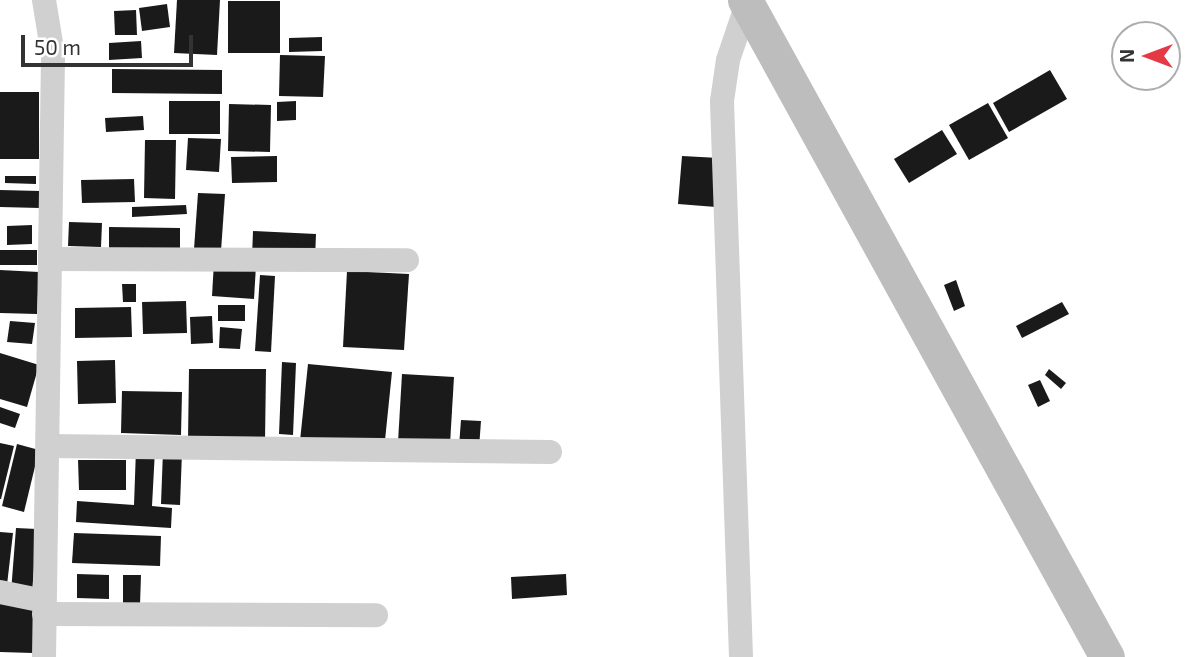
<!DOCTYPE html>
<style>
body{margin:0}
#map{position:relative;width:1202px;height:657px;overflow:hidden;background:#fff;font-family:"Exo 2",sans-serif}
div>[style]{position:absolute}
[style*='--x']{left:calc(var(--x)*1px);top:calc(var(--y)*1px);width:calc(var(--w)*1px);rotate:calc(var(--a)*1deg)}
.building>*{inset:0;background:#1a1a1a}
.street>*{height:24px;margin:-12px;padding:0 12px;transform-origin:12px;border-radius:12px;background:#d0d0d0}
.secondary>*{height:35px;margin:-17.5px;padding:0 17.5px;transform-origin:17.5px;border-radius:17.5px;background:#bdbdbd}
span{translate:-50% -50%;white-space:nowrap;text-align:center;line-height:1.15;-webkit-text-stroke:7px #fff;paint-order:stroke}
.north{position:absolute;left:1111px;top:21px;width:70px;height:70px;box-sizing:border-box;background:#fff;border:2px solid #adadad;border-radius:50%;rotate:270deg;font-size:19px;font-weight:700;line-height:28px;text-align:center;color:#333}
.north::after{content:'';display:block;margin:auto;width:24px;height:32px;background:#e63946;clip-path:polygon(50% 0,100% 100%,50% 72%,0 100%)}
.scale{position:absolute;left:21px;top:35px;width:172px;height:32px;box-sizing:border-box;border:4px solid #333;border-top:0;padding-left:9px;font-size:21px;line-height:24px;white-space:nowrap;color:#333;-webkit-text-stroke:5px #fff;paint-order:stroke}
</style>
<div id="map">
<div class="building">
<div style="clip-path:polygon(177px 0,220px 0,217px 55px,174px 53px)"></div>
<div style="clip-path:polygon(228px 1px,280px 1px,280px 53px,228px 53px)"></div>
<div style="clip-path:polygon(167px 4px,170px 27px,142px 31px,139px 8px)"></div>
<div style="clip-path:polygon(136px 10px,137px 35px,115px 35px,114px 11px)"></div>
<div style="clip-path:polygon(322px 37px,322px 51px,289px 52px,289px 38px)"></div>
<div style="clip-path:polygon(141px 41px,142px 58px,109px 60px,109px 43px)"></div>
<div style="clip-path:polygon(280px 55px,325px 56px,323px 97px,279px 96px)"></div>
<div style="clip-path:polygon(112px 69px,222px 70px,222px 94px,112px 93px)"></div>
<div style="clip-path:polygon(1050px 70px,1067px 99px,1009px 132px,993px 103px)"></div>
<div style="clip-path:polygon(0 92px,39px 92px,39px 159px,0 159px)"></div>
<div style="clip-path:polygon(169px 101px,220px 101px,220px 134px,169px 134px)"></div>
<div style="clip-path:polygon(296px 101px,296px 120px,277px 121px,277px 102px)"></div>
<div style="clip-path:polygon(988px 103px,1008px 138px,969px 160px,949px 125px)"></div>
<div style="clip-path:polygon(229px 104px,271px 105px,270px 152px,228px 151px)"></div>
<div style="clip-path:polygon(143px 116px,144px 130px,106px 132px,105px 118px)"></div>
<div style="clip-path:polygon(942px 130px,957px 154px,909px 183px,894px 159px)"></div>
<div style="clip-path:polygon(188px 138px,221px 139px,219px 172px,186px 170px)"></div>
<div style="clip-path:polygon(145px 140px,176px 140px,175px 199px,144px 198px)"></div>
<div style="clip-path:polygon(277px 156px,277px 182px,232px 183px,231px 157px)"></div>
<div style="clip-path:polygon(682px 156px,719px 158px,716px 207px,678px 204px)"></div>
<div style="clip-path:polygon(5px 176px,36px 176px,36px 184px,5px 183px)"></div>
<div style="clip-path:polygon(134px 179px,135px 202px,82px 203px,81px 180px)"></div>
<div style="clip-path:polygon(0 190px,40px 191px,40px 208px,0 207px)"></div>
<div style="clip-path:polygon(198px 193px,225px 194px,221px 251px,194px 249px)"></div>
<div style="clip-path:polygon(186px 205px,187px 214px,132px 217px,132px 207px)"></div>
<div style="clip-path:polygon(69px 222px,102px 223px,101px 247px,68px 246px)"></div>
<div style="clip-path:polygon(32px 225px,32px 244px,7px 245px,7px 226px)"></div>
<div style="clip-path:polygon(109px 227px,180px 228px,180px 250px,109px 249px)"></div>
<div style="clip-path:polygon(253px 231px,316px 234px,315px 259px,252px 257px)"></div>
<div style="clip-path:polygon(0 250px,37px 250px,37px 265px,0 265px)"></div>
<div style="clip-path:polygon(214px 262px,256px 265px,254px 299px,212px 296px)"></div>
<div style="clip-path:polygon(0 270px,39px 272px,37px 314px,0 313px)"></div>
<div style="clip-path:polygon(347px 271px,409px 274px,404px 350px,343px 347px)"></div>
<div style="clip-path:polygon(260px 275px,275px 276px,271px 352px,255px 351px)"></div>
<div style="clip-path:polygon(956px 280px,965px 306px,954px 311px,944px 285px)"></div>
<div style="clip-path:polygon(122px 284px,136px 284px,136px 302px,123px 302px)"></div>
<div style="clip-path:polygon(186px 301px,187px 333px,143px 334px,142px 302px)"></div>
<div style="clip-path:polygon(1062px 302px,1069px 314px,1022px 338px,1016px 326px)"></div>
<div style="clip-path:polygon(218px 305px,245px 305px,245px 321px,218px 321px)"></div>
<div style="clip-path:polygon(131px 307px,132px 337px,75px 338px,75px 308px)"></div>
<div style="clip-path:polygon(212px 316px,213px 343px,191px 344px,190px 317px)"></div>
<div style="clip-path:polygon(10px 321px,35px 323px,32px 344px,7px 342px)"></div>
<div style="clip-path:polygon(220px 327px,242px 329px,240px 349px,219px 348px)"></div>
<div style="clip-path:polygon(0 353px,39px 365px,27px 407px,0 399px)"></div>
<div style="clip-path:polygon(115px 360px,116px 403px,78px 404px,77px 361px)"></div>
<div style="clip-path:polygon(282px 362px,296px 363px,293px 435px,279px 434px)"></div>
<div style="clip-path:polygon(308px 364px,392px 372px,384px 450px,300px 441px)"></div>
<div style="clip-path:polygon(189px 369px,266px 369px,265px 441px,188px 441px)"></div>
<div style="clip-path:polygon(1049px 369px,1066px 383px,1061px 389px,1045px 375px)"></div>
<div style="clip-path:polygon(402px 374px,454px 377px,450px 444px,398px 442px)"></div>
<div style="clip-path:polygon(1040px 380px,1050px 401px,1038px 407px,1028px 385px)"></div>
<div style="clip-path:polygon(122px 391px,182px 392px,181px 435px,121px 433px)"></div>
<div style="clip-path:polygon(0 407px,20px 414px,15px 428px,0 423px)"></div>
<div style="clip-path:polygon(461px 420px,481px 421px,479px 448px,459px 446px)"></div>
<div style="clip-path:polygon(0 443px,14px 446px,1px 499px,0 499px)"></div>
<div style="clip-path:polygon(17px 444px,39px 450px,24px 512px,2px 506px)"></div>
<div style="clip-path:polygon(136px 449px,155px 450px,152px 506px,172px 508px,171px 528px,76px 522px,77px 501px,134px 505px)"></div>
<div style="clip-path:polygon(163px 451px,182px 452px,180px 505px,161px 504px)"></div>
<div style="clip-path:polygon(78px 460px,126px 460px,126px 490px,79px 490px)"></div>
<div style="clip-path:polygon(16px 528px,37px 529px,32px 593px,11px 592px)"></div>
<div style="clip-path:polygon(0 532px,13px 533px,7px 585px,0 584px)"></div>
<div style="clip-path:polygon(74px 533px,161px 536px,160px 566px,72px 563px)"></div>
<div style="clip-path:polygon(77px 574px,109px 575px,109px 599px,77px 598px)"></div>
<div style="clip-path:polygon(566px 574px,567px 595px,512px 599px,511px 577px)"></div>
<div style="clip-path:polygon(123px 575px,141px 575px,140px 605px,123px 605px)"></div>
<div style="clip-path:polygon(0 603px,35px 604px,33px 653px,0 652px)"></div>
</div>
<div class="street">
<div style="--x:50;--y:259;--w:357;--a:0.2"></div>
<div style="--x:48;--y:446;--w:502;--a:0.68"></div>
<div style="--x:0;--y:592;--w:45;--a:11.6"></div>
<div style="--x:44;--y:614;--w:332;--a:0.2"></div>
<div style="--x:44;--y:657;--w:602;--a:-89.14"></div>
<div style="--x:53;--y:55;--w:56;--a:-99.3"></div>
<div style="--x:741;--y:657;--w:556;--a:-91.96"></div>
<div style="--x:722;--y:101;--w:41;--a:-81.7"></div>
<div style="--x:728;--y:60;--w:59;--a:-71.3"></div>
</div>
<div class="secondary">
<div style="--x:745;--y:0;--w:750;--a:61.15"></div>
</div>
<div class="north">N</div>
<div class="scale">50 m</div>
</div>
